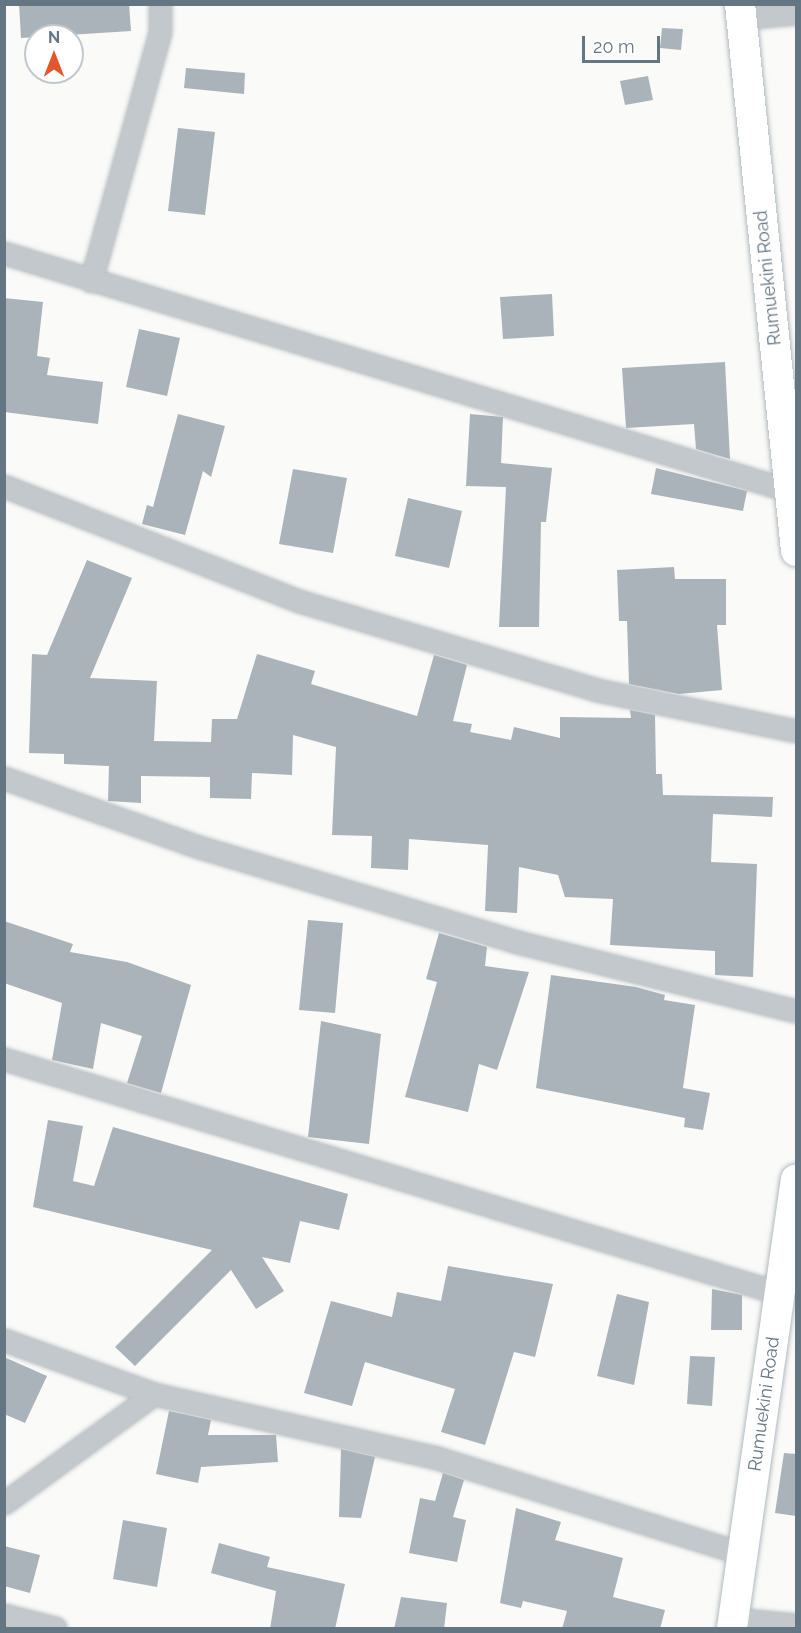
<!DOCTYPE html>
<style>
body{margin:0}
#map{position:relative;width:801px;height:1633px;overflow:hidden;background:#fafaf8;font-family:Raleway,sans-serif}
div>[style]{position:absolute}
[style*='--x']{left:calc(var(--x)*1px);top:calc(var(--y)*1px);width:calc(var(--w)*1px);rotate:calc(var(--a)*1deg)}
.building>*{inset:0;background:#aab3b9}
.roads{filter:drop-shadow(0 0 2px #b3babf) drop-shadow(0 0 2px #b3babf)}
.street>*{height:21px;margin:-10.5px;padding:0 10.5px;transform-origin:10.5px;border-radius:10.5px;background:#c3c8cc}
.secondary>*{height:30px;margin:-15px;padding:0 15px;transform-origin:15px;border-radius:15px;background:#fff}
span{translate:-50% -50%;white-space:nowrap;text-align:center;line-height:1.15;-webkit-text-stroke:6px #fff;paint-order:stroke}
.street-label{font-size:18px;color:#657683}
.frame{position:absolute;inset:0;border:6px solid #657683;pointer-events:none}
.north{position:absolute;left:24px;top:24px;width:60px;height:60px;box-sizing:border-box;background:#fff;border:2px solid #c1c8cd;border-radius:50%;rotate:0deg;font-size:16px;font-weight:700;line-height:24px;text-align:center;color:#657683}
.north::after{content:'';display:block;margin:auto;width:21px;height:27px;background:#e4572e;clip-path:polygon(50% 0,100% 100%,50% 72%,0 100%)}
.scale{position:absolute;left:582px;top:36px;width:78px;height:27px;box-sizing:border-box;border:3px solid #657683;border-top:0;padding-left:8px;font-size:18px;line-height:21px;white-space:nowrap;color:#657683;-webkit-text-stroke:4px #fff;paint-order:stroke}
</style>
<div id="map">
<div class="building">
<div style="clip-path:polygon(19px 4px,129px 4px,131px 31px,21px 38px)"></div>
<div style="clip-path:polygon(662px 28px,683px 29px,681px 50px,660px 48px)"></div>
<div style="clip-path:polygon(186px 68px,245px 73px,244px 94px,184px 88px)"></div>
<div style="clip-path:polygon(648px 76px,653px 100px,625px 105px,620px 81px)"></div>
<div style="clip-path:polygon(178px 128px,215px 132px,205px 215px,168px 211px)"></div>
<div style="clip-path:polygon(552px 294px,554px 336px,503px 339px,500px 297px)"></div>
<div style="clip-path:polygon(4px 298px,43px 302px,37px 356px,50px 358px,47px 375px,103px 382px,98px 424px,4px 412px)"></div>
<div style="clip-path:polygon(139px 329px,180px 338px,167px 396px,126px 387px)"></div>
<div style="clip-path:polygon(725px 362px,730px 459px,696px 449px,694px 424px,626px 428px,622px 368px)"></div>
<div style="clip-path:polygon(178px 414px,225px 426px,211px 477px,203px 471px,185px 535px,142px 524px,147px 505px,153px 507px)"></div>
<div style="clip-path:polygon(470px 414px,503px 417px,501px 463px,552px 468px,546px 522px,541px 522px,539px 627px,499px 627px,506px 487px,466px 486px)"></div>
<div style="clip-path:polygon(656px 468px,747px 491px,743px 511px,651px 494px)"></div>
<div style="clip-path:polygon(293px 469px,347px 478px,333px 553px,279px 544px)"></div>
<div style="clip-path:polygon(408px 498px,462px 511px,449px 568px,395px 556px)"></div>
<div style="clip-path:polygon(87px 560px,132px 578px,90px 678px,157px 681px,154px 741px,211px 742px,212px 719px,237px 719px,257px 654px,315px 671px,311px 684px,417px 716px,434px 655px,467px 665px,453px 721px,472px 724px,470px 732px,511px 740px,514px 727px,560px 738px,560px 717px,631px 718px,630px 710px,655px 715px,656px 774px,662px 774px,663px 795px,773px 797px,772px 817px,713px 814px,711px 862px,757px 864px,753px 977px,715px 975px,715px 951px,610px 945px,613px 899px,565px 897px,558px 875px,519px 867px,517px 913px,485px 911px,488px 845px,409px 839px,408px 870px,371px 868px,372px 836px,332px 835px,336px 747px,293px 735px,292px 775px,252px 773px,251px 799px,210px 798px,210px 777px,141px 776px,141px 803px,108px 801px,109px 766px,64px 764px,64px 754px,29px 753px,32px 654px,47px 655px)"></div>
<div style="clip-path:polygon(674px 567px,675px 579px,726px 579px,726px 625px,717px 625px,722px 690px,679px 694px,629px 684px,627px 621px,619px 621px,617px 570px)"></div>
<div style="clip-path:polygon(308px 920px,343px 923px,335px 1013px,299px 1010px)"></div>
<div style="clip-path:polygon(4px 921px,73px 944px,70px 952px,127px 962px,191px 985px,161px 1093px,127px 1083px,142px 1036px,101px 1023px,93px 1069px,52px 1060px,62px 1003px,4px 983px)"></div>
<div style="clip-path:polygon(439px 933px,487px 947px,485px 966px,529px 972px,497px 1070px,479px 1064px,468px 1112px,405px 1097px,437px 982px,426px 979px)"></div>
<div style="clip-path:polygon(551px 975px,636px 987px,665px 995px,664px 1000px,695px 1005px,683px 1088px,710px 1093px,703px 1130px,684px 1127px,685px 1118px,536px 1088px)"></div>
<div style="clip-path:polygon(321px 1021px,381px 1034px,369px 1144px,308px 1137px)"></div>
<div style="clip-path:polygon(48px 1120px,83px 1126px,73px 1181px,94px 1186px,113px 1127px,348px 1194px,339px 1230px,300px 1221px,290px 1263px,262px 1257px,284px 1291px,256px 1309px,231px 1270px,135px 1366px,115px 1347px,212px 1250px,33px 1207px)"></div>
<div style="clip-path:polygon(448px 1266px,553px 1284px,535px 1357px,514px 1352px,485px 1445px,441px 1432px,455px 1389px,365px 1362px,352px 1406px,304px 1393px,331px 1301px,392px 1317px,397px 1292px,441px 1301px)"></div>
<div style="clip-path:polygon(712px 1289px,742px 1295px,742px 1330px,711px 1330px)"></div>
<div style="clip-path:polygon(617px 1294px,649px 1302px,634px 1385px,597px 1376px)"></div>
<div style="clip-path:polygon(690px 1356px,715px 1357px,712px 1406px,687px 1404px)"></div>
<div style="clip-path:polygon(4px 1357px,47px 1376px,25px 1423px,4px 1414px)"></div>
<div style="clip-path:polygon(169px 1411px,211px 1420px,208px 1435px,276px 1435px,278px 1462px,201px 1467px,198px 1483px,156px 1474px)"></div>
<div style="clip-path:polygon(341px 1449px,375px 1457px,361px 1518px,339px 1517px)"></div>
<div style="clip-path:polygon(784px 1453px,796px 1454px,796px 1516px,775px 1513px)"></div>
<div style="clip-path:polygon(443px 1473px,464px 1480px,453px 1517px,466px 1520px,457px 1562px,409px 1553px,420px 1498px,435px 1501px)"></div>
<div style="clip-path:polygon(516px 1508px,561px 1522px,555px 1540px,623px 1558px,613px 1597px,665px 1610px,660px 1629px,562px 1629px,567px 1611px,523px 1601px,521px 1608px,500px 1603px)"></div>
<div style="clip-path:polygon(123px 1520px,167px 1528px,157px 1587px,113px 1579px)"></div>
<div style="clip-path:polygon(219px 1543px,270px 1557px,267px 1567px,345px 1584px,335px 1629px,270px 1629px,276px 1591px,211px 1573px)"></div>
<div style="clip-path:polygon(4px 1546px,40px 1555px,30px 1593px,4px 1586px)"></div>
<div style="clip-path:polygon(401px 1597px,447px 1603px,444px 1629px,394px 1629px)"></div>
</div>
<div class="roads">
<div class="street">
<div style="--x:741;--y:18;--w:55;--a:-5.2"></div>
<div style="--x:4;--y:253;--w:822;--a:16.83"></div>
<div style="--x:91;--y:281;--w:258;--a:-74.5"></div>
<div style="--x:160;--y:32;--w:28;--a:-90"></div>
<div style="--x:4;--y:486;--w:317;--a:21.3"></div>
<div style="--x:299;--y:601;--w:311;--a:16.6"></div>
<div style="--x:597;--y:690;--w:203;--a:11.6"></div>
<div style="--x:4;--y:778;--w:207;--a:19.5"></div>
<div style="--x:199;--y:847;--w:332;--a:16.6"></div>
<div style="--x:517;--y:942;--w:287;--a:13.9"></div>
<div style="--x:4;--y:1059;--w:810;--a:16.8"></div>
<div style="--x:4;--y:1340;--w:159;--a:19.8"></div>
<div style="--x:154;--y:1394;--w:287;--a:12.7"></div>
<div style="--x:434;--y:1457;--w:324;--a:17.4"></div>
<div style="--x:4;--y:1503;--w:185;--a:-36"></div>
<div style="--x:4;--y:1615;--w:53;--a:14.3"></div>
<div style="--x:734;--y:1619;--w:62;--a:5.5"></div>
</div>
<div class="secondary">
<div style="--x:740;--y:4;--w:550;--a:84.15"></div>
<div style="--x:732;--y:1628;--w:453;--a:-81.9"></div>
</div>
</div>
<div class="street-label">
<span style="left:768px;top:278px;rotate:-96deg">Rumuekini Road</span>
<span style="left:764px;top:1404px;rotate:-82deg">Rumuekini Road</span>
</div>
<div class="frame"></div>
<div class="north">N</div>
<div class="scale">20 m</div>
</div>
